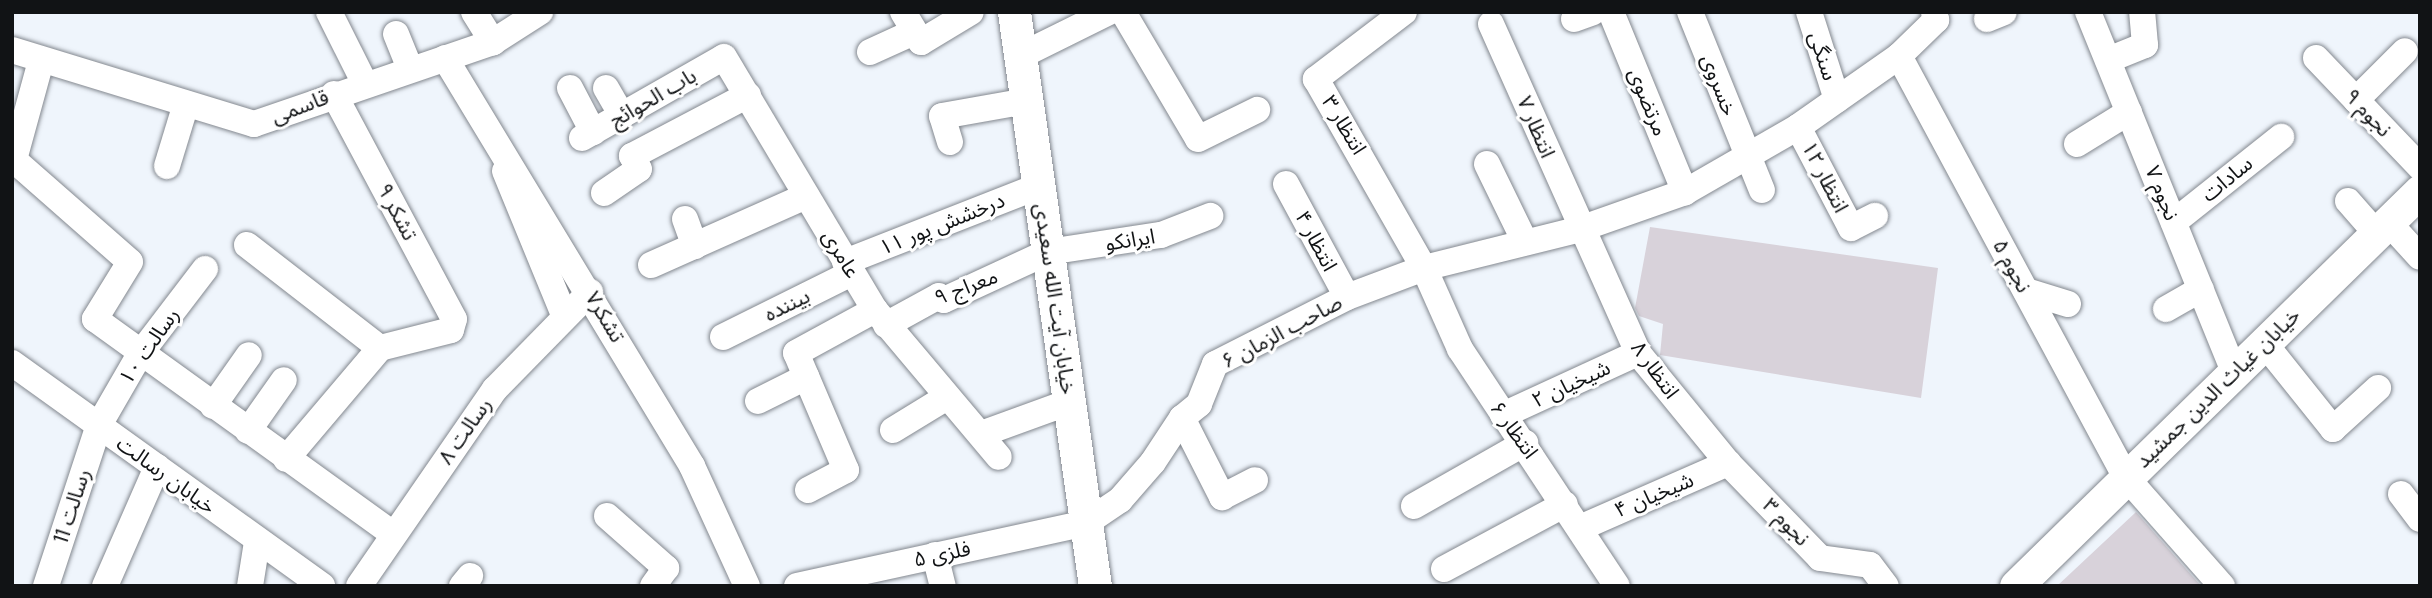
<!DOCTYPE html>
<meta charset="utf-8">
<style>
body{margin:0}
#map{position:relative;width:2432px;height:598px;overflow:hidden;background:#eff5fc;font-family:"DM Sans","Noto Sans Arabic",sans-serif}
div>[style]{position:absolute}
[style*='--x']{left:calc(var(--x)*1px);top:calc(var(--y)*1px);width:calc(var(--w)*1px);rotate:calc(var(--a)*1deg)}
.building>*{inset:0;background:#d8d2da}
.roads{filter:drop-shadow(0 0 2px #83888f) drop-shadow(0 0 2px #83888f)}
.minor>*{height:26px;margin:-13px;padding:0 13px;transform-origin:13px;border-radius:13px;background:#fff}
.major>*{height:33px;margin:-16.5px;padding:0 16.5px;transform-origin:16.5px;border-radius:16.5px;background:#fff}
span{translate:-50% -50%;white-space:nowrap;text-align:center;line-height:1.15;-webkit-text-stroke:6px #fff;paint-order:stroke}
.street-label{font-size:21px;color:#111315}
.frame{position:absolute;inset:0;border:14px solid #111315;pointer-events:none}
</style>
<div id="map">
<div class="building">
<div style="clip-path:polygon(1650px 227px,1938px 268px,1921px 398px,1660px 355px,1663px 324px,1639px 316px,1635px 308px)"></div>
<div style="clip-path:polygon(2136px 512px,2201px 586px,2057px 586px)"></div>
</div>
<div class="roads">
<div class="minor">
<div style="--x:329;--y:12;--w:80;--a:63.4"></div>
<div style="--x:474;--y:12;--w:36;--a:58"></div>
<div style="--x:903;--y:12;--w:35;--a:59"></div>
<div style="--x:921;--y:42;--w:58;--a:-31"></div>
<div style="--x:1123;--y:12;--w:147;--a:59.4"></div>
<div style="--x:1198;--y:139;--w:66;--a:-26.2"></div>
<div style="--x:1404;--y:12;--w:111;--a:142.7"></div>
<div style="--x:1316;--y:79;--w:218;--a:60.3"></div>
<div style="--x:1424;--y:268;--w:89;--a:66"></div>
<div style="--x:1460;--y:349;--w:284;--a:56.5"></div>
<div style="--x:1611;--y:12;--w:195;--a:67.7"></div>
<div style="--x:1690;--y:12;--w:192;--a:68"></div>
<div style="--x:1809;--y:12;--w:92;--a:72.3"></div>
<div style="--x:2088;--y:12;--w:391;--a:67.9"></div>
<div style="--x:1574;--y:19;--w:20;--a:-20"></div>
<div style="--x:1987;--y:19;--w:18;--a:-22"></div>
<div style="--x:1491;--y:24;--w:360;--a:65.9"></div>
<div style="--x:1638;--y:353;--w:142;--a:50.7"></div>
<div style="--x:1728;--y:463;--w:132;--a:45.9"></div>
<div style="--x:1820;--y:558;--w:50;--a:8"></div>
<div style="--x:1870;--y:565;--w:26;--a:53"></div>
<div style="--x:396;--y:34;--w:38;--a:68"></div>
<div style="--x:12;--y:50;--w:253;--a:17"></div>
<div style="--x:254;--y:124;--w:253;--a:-18.9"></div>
<div style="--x:493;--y:42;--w:56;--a:-32.6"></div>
<div style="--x:870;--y:52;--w:48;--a:-24.4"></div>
<div style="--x:1020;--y:56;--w:99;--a:-26.3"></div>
<div style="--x:1899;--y:56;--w:477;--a:61.7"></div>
<div style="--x:2125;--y:476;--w:147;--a:48.6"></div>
<div style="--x:724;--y:57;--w:295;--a:59.2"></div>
<div style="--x:875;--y:310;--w:192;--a:49.9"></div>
<div style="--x:445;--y:58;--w:477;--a:58.8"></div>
<div style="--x:692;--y:466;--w:132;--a:65.4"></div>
<div style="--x:2316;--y:58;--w:151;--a:46.3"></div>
<div style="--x:2108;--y:60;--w:40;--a:-22"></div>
<div style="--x:2145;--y:45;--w:33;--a:-95"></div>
<div style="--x:41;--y:61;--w:103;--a:105.3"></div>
<div style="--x:14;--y:160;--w:154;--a:41.3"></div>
<div style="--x:130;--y:262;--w:67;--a:121.6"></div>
<div style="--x:95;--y:319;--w:367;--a:35.8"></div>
<div style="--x:570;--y:88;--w:50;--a:62.4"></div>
<div style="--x:606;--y:88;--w:32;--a:60"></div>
<div style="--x:2356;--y:100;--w:69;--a:-45"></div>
<div style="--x:1798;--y:127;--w:114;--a:62.3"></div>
<div style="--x:1851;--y:228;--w:27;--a:-27"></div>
<div style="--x:582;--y:138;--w:163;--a:-29.7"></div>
<div style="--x:950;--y:142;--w:27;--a:-107"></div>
<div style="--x:942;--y:116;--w:86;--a:-10"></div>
<div style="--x:2077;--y:144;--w:61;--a:-31.6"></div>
<div style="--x:1487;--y:164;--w:87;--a:64"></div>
<div style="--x:167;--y:166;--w:65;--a:-73"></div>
<div style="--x:505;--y:171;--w:156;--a:67.7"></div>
<div style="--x:1286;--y:184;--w:128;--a:61.6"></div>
<div style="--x:604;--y:193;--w:42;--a:-34.4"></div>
<div style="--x:639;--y:169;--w:15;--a:-118"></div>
<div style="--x:632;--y:156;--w:131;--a:-27.7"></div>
<div style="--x:2348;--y:201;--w:44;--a:48.7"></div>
<div style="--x:685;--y:219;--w:29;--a:70"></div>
<div style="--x:2174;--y:222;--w:137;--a:-38.5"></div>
<div style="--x:2388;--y:222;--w:47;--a:47.6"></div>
<div style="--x:247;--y:245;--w:168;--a:37.8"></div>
<div style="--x:380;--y:348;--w:73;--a:-14.2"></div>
<div style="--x:451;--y:330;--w:11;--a:-75"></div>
<div style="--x:454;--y:319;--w:255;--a:-118.1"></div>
<div style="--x:845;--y:262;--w:208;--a:-21.4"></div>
<div style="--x:651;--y:265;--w:170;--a:-24"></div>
<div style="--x:2026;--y:291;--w:44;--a:17.2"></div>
<div style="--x:2166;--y:309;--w:40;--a:-29.7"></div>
<div style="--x:886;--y:325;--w:60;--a:-28.7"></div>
<div style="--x:939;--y:296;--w:6;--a:39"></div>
<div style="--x:944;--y:300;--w:115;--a:-24.8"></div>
<div style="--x:1048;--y:252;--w:114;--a:-8.6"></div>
<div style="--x:1161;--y:235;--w:53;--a:-21.2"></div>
<div style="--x:723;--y:337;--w:144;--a:-26.4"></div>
<div style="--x:2265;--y:344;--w:109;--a:51.3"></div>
<div style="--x:2333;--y:429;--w:61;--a:-42.3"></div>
<div style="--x:12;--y:363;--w:382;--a:35.7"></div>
<div style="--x:758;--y:401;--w:54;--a:-26.6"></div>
<div style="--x:213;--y:406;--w:62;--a:-54.8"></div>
<div style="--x:1503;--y:415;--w:149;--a:-24.7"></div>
<div style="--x:1182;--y:418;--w:89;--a:63.1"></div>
<div style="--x:1222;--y:497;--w:37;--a:-27"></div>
<div style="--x:893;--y:430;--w:63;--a:-31.4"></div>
<div style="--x:248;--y:431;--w:62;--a:-54.8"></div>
<div style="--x:984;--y:433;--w:90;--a:-20"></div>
<div style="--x:286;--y:459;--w:145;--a:-49.7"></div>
<div style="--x:808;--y:490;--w:43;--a:-27.8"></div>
<div style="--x:846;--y:470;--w:127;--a:-113.1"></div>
<div style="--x:796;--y:353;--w:90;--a:-28.6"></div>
<div style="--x:2401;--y:494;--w:31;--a:53"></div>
<div style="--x:1414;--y:506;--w:128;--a:-29.6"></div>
<div style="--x:607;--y:516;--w:79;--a:41.4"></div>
<div style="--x:666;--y:568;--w:22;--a:126"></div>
<div style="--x:1580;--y:528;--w:162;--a:-23.7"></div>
<div style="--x:935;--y:555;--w:32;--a:76"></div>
<div style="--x:1444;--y:569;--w:137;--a:-28.2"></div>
<div style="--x:46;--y:586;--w:169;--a:-71.8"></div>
<div style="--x:99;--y:425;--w:82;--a:-60"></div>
<div style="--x:140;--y:354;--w:107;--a:-52.6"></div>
<div style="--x:105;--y:586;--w:130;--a:-66.4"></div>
<div style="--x:250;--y:586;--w:45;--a:-81"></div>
<div style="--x:359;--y:586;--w:239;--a:-55.4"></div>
<div style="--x:495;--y:389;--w:136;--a:-45.6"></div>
<div style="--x:462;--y:586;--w:13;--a:-51"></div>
<div style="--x:797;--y:586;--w:296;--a:-12.3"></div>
<div style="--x:1086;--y:523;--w:41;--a:-34.1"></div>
<div style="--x:1120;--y:500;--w:50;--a:-49"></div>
<div style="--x:1153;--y:462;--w:53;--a:-56.6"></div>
<div style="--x:1182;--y:418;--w:22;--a:-39"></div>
<div style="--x:1199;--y:404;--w:43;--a:-68.2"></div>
<div style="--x:1215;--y:364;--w:148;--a:-26.9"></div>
<div style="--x:1347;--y:297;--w:82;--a:-20.6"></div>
<div style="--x:1424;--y:268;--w:161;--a:-14"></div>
<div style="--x:1580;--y:229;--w:111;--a:-19.4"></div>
<div style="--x:1685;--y:192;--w:130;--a:-29.9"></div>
<div style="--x:1798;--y:127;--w:123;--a:-35.1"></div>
<div style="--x:1899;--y:56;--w:52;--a:-44.2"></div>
<div style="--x:1936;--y:20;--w:8;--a:-104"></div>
</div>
<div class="major">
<div style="--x:1014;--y:12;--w:580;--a:81.97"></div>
<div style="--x:2016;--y:586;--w:565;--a:-44.35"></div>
</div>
</div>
<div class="street-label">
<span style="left:1823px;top:56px;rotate:72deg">سنگی</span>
<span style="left:1719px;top:85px;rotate:69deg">خسروی</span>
<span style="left:653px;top:98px;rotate:-30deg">باب الحوائج</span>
<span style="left:1648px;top:102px;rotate:68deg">مرتضوی</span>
<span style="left:300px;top:107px;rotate:-21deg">قاسمی</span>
<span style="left:2368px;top:113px;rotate:46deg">نجوم ۹</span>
<span style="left:1344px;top:125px;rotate:59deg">انتظار ۳</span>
<span style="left:1536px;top:127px;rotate:67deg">انتظار ۷</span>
<span style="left:1825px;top:177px;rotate:63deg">انتظار ۱۲</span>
<span style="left:2227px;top:179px;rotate:-39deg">سادات</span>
<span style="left:2162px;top:193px;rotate:68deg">نجوم ۷</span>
<span style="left:397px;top:212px;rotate:62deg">تشکر ۹</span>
<span style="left:942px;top:224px;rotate:-22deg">درخشش پور ۱۱</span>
<span style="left:1130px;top:240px;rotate:-9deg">ایرانکو</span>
<span style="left:1316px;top:241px;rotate:62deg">انتظار ۴</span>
<span style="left:841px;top:254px;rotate:59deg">عامری</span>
<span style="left:2012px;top:266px;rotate:62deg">نجوم ۵</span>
<span style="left:966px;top:287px;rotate:-21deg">معراج ۹</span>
<span style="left:1055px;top:299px;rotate:82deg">خیابان آیت الله سعیدی</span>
<span style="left:787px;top:305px;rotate:-26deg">بیننده</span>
<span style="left:605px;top:317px;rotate:59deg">تشکر۷</span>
<span style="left:1282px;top:332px;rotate:-28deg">صاحب الزمان ۶</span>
<span style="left:149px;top:346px;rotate:-55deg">رسالت ۱۰</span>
<span style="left:1655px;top:370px;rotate:54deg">انتظار ۸</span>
<span style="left:1571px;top:384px;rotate:-25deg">شیخیان ۲</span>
<span style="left:2218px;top:388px;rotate:-44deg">خیابان غیاث الدین جمشید</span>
<span style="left:1514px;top:430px;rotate:54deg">انتظار ۶</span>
<span style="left:465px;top:431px;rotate:-55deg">رسالت ۸</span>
<span style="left:166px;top:475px;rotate:36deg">خیابان رسالت</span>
<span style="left:1654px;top:495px;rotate:-23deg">شیخیان ۴</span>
<span style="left:72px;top:506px;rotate:-72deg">رسالت 11</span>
<span style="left:1786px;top:522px;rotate:46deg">نجوم ۳</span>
<span style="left:942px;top:554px;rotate:-12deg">فلزی ۵</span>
</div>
<div class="frame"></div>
</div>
